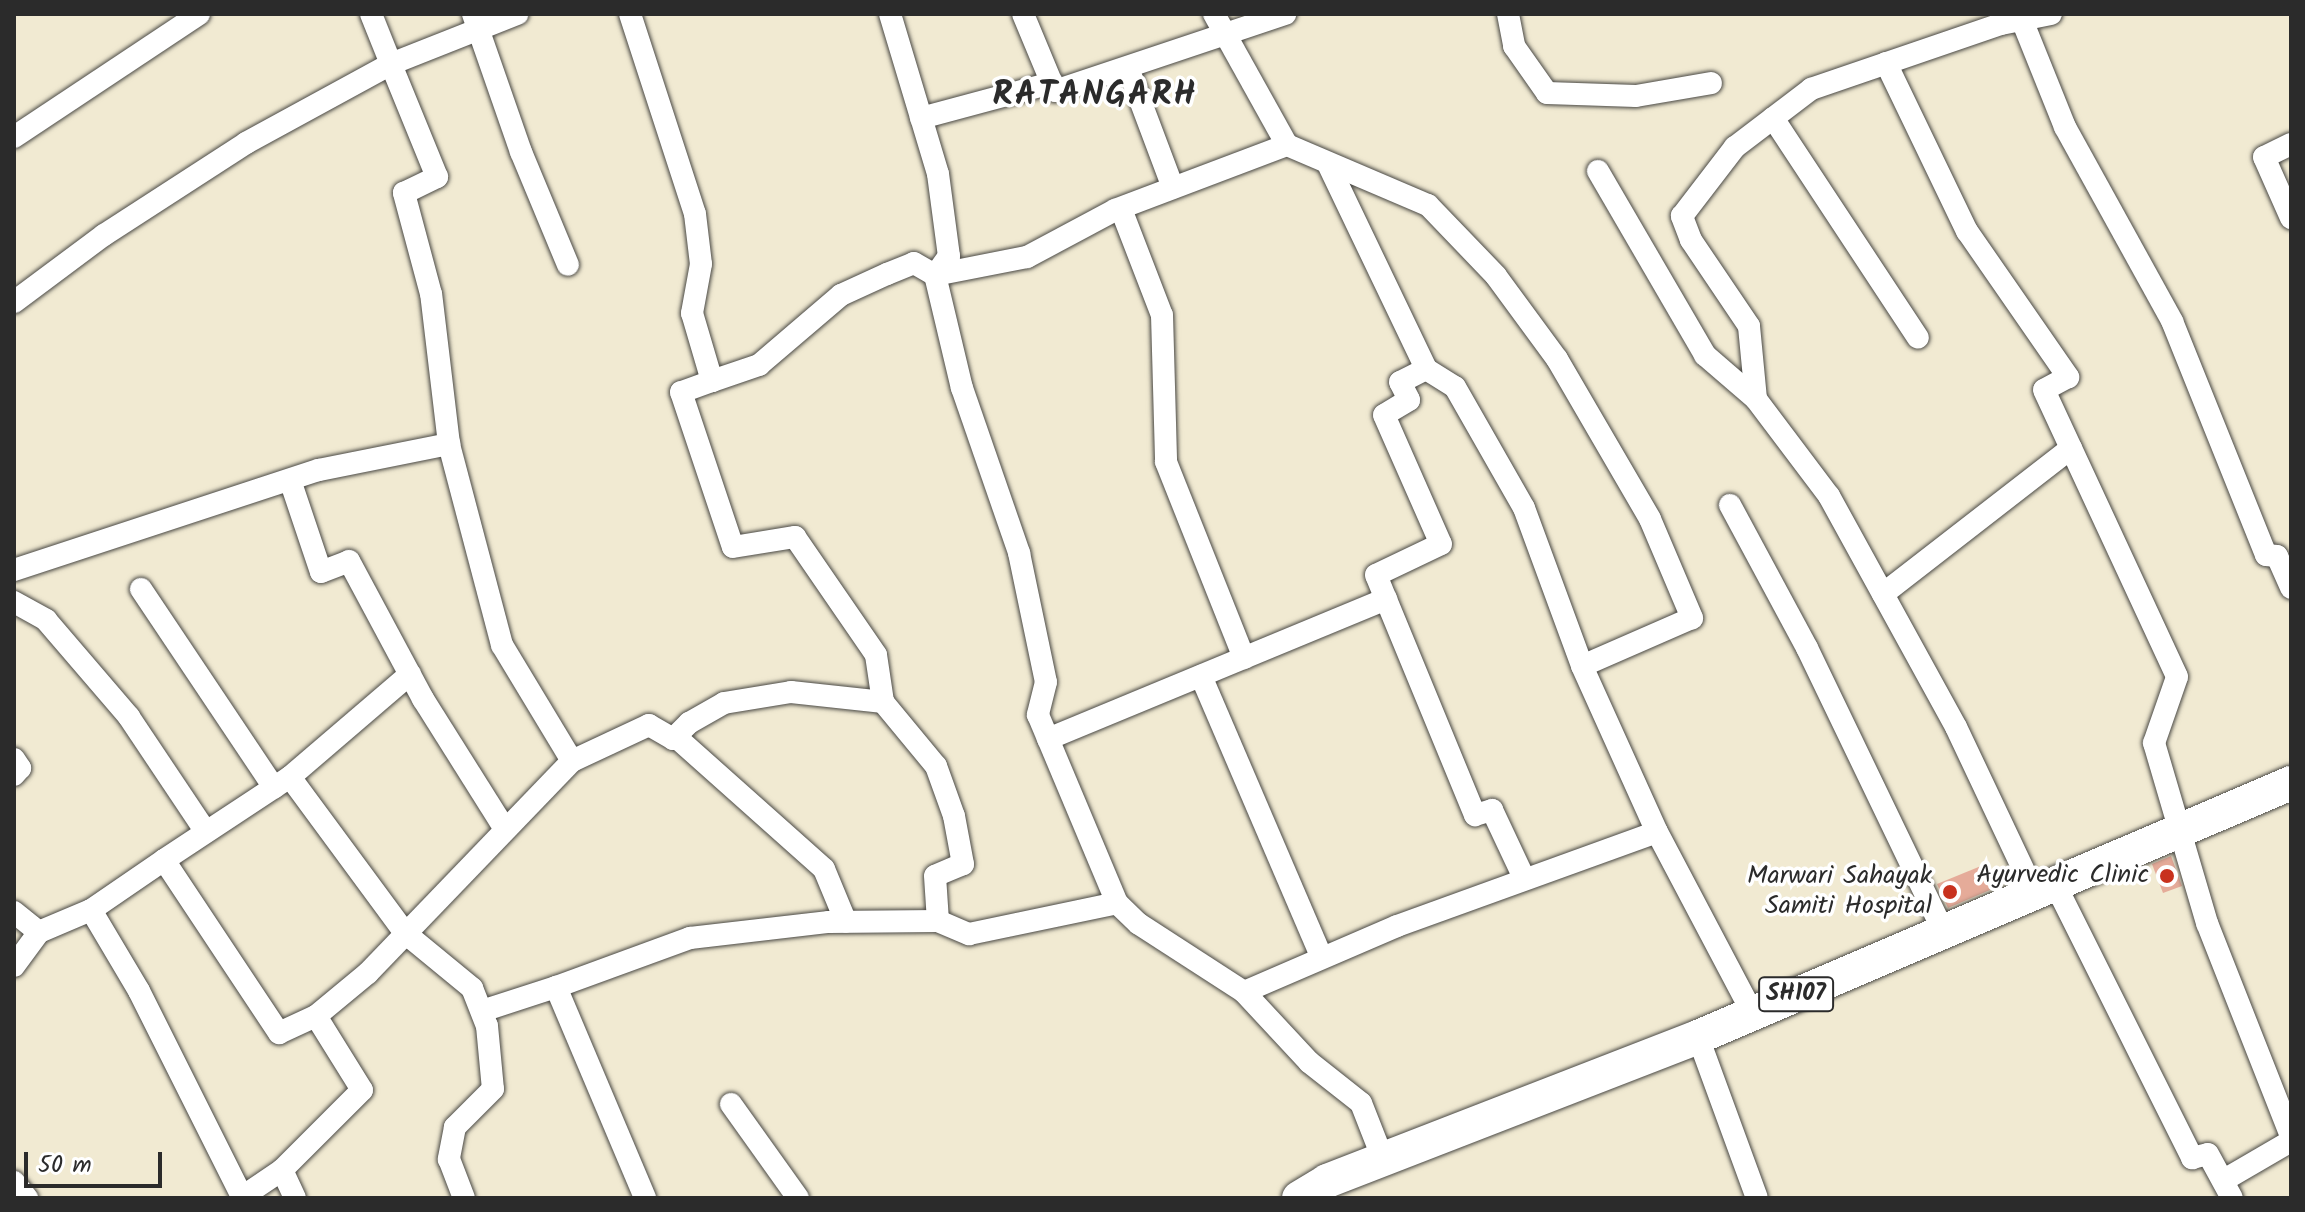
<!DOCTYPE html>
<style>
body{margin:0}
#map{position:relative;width:2305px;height:1212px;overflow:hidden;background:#f1ead2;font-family:Kalam,sans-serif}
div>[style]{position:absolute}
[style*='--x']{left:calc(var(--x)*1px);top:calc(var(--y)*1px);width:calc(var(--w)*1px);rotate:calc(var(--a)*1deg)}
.building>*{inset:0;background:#e5ab99}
.roads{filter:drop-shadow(0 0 2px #494844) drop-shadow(0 0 2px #494844)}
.minor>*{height:22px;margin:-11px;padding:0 11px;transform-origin:11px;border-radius:11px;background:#fff}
.primary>*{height:34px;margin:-17px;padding:0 17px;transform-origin:17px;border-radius:17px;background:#fff}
.dots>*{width:22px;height:22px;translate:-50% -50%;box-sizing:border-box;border:4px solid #fff;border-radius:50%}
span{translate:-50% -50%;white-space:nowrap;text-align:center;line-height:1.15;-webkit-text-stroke:7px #fff;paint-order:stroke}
.shield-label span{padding:2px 6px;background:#fff;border:2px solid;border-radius:6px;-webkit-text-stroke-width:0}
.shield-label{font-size:24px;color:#2b2b2b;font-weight:700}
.poi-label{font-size:26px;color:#2b2b2b}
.right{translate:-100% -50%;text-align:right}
.district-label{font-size:34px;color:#2b2b2b;font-weight:700;letter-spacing:2px}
.frame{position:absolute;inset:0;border:16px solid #2b2b2b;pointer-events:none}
.scale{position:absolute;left:24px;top:1152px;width:138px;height:36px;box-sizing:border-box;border:4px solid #2b2b2b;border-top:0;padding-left:10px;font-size:24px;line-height:28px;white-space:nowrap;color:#2b2b2b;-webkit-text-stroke:6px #fff;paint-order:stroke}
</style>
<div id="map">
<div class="building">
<div style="clip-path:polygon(2171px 856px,2182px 886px,2163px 893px,2152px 864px)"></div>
<div style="clip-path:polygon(1981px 866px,1990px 890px,1948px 908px,1937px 884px)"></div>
</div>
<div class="roads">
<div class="minor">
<div style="--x:473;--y:14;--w:146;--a:70.8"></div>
<div style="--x:521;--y:152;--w:122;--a:67.4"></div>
<div style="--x:630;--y:14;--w:210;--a:72"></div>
<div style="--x:695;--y:214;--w:50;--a:83.2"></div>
<div style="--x:701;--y:264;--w:50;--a:100.4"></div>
<div style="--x:692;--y:313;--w:71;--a:73.6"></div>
<div style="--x:712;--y:381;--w:33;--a:160"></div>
<div style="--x:681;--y:392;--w:163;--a:71.5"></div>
<div style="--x:733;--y:547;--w:63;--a:-9.2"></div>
<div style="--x:795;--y:537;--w:143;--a:55.5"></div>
<div style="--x:876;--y:655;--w:48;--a:81.5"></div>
<div style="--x:883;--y:702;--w:83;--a:50.4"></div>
<div style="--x:936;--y:766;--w:53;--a:70.2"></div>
<div style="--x:954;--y:816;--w:49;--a:79.4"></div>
<div style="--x:963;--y:864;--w:30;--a:157"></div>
<div style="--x:935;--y:876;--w:45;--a:86.2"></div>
<div style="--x:890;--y:14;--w:167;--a:73.3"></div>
<div style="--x:938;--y:174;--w:83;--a:82.4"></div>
<div style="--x:949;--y:256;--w:24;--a:126"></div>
<div style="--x:935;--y:275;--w:116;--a:76.6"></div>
<div style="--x:962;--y:388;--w:175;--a:70.9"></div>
<div style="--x:1019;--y:553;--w:132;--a:78.2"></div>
<div style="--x:1046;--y:682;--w:34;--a:104"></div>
<div style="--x:1038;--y:715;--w:204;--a:67.2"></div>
<div style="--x:1023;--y:14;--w:83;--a:67.4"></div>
<div style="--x:1055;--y:91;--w:243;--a:-18.5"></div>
<div style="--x:1508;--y:14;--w:33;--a:79"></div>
<div style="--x:1514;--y:46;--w:57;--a:54.9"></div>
<div style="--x:1547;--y:93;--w:89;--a:1.9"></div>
<div style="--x:1636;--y:96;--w:76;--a:-9.8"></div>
<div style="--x:2022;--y:20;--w:115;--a:68.1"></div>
<div style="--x:2065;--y:127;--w:222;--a:61.1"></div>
<div style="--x:2172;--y:321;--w:252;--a:68.1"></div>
<div style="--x:2266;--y:555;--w:11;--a:5"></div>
<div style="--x:2277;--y:556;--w:35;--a:66"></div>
<div style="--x:1886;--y:63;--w:187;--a:64.3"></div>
<div style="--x:1967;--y:231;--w:178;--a:55.3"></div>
<div style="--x:2068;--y:377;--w:27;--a:152"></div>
<div style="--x:2044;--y:390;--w:316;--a:65.1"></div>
<div style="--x:2177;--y:677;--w:70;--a:109.2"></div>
<div style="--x:2154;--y:743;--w:188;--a:73.6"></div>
<div style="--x:2207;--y:923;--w:229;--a:68.5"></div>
<div style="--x:1128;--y:68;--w:128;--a:69.4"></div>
<div style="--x:921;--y:118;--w:136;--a:-15"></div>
<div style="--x:1773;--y:118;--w:263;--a:56.6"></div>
<div style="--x:14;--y:137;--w:222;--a:-33.6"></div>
<div style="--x:2291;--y:144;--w:30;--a:154"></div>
<div style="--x:2264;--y:157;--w:67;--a:66.1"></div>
<div style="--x:1287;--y:145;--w:153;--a:23.1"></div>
<div style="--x:1428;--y:205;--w:98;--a:46.2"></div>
<div style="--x:1496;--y:276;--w:103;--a:53.7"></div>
<div style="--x:1557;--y:359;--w:185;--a:59.8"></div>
<div style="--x:1650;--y:519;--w:108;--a:67"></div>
<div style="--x:1692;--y:618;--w:120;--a:156.4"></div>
<div style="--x:1582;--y:666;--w:182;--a:65.7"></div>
<div style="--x:1657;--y:832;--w:204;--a:62.2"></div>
<div style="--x:1328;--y:164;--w:227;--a:64.4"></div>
<div style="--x:1426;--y:369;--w:34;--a:32"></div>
<div style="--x:1455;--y:387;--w:139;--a:60.3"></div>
<div style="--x:1524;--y:508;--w:168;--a:69.8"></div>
<div style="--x:1598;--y:171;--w:213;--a:59.8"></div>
<div style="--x:1705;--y:355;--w:67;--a:40.8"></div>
<div style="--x:1121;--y:209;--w:114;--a:68.9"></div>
<div style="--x:1162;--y:315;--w:147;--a:88.4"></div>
<div style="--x:1166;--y:462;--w:211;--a:68.3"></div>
<div style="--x:14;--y:302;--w:112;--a:-36.7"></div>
<div style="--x:104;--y:235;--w:169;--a:-32.9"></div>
<div style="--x:246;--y:143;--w:165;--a:-28.6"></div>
<div style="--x:391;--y:64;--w:54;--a:-111.8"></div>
<div style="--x:1426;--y:369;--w:29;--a:153"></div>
<div style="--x:1400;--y:382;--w:20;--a:63"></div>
<div style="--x:1409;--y:400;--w:29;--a:149"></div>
<div style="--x:1384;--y:415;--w:141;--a:66.2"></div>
<div style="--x:1441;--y:544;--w:72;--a:154.5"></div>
<div style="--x:1376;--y:575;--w:260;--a:67.6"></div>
<div style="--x:1475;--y:815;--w:18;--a:-16"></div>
<div style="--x:1492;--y:810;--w:75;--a:64.8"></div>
<div style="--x:712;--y:381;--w:50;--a:-18.8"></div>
<div style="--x:759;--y:365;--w:108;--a:-40.5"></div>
<div style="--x:841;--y:295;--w:51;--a:-24.5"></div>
<div style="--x:887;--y:274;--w:29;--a:-22"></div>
<div style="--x:914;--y:263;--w:24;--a:30"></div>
<div style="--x:935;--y:275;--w:94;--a:-11.1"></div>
<div style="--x:1027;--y:257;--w:100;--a:-28.1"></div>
<div style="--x:1115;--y:210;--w:184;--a:-20.7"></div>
<div style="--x:1287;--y:145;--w:150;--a:-119.1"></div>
<div style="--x:290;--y:480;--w:97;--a:71.4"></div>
<div style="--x:321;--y:572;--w:30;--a:-21"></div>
<div style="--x:349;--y:561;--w:157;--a:61.8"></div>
<div style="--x:423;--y:699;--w:154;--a:57.8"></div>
<div style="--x:1730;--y:505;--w:162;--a:61.7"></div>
<div style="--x:1807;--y:648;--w:313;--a:64.3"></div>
<div style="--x:14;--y:570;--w:321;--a:-18.2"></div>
<div style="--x:319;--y:470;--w:133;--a:-11.3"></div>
<div style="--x:141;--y:589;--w:239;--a:56.2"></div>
<div style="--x:1883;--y:594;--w:238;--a:-37.8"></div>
<div style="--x:14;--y:602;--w:37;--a:29"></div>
<div style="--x:46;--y:620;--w:128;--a:49.4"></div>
<div style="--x:129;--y:717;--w:138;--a:56.2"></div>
<div style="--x:1201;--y:676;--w:305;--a:66.8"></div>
<div style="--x:676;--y:737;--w:198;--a:41.7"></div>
<div style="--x:824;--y:869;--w:57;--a:67.5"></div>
<div style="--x:1048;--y:739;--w:366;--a:-22.5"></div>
<div style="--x:14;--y:759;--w:11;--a:56"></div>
<div style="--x:20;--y:768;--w:9;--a:131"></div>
<div style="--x:572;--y:761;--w:85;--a:-25.1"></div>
<div style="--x:649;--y:725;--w:28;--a:30"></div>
<div style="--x:673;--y:739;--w:23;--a:-45"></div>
<div style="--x:689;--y:723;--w:40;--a:-29.7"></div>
<div style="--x:724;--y:703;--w:68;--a:-9.3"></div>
<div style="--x:791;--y:692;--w:93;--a:6.2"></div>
<div style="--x:290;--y:777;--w:158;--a:-40.6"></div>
<div style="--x:164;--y:860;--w:151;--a:-33.4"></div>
<div style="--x:290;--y:777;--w:194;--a:53.6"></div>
<div style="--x:405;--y:933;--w:87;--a:39.4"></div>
<div style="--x:472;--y:988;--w:41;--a:68.5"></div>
<div style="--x:487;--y:1026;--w:63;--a:84.6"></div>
<div style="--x:493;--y:1089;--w:54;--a:135"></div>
<div style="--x:455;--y:1127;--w:33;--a:101"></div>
<div style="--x:449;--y:1159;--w:42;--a:69"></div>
<div style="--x:2054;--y:882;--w:309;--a:63.4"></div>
<div style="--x:2192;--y:1158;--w:16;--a:-14"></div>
<div style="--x:2208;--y:1154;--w:50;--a:61.4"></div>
<div style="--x:2033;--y:890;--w:180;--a:-115.3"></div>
<div style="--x:1956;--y:727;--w:264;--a:-118.8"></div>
<div style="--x:1829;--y:496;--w:121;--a:-127"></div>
<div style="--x:1756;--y:399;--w:73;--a:-95.5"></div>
<div style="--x:1749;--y:326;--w:104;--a:-124"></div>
<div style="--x:1691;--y:240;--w:26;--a:-111"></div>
<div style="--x:1682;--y:216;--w:87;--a:-52.5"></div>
<div style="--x:1735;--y:147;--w:96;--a:-37.3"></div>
<div style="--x:1811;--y:89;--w:201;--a:-18.9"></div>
<div style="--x:2001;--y:24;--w:51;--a:-11.3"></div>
<div style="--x:91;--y:910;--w:88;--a:-34.4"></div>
<div style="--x:164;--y:860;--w:208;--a:56.4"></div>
<div style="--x:279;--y:1033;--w:41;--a:-24.7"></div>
<div style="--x:14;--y:912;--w:32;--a:39"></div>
<div style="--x:39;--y:932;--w:56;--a:-22.9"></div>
<div style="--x:91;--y:910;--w:94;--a:59.3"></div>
<div style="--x:139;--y:991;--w:230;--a:63.4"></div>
<div style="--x:242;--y:1197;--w:48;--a:-34"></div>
<div style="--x:282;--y:1170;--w:31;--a:65"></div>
<div style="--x:14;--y:966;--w:42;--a:-53.7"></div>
<div style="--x:556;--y:987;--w:143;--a:-20.1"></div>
<div style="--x:690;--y:938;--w:140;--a:-6.6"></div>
<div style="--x:829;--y:922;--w:109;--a:-0.5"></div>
<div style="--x:938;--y:921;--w:34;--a:23"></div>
<div style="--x:969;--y:934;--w:151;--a:-11.8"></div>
<div style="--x:1117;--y:903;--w:30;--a:44"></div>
<div style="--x:1139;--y:924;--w:125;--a:32.9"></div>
<div style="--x:1244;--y:992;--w:96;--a:47.1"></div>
<div style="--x:1309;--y:1062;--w:66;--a:38.3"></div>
<div style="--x:1361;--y:1103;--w:60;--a:68.6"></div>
<div style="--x:1244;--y:992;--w:167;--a:-23.3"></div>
<div style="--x:1397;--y:926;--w:276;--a:-19.9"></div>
<div style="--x:482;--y:1011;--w:78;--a:-18"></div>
<div style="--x:556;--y:987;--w:229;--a:67.1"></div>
<div style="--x:1698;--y:1037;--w:171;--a:69.9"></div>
<div style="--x:731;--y:1104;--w:115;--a:54.5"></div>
<div style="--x:282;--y:1170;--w:113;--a:-45"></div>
<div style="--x:362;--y:1090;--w:87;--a:-121.9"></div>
<div style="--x:316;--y:1016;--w:67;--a:-39.6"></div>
<div style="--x:368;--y:973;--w:294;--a:-46.1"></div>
<div style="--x:572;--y:761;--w:135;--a:-121.1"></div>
<div style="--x:502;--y:645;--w:208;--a:-104.8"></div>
<div style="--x:449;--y:444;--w:151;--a:-96.8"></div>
<div style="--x:431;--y:294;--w:105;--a:-105"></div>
<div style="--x:404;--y:193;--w:37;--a:-26"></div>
<div style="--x:437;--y:177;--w:122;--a:-112.2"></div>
<div style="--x:391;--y:64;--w:136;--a:-21.6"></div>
<div style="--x:2224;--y:1180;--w:78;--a:-30.2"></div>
<div style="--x:14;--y:1182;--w:21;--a:51"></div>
</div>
<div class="primary">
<div style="--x:1299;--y:1198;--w:33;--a:-31"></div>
<div style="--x:1327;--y:1181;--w:398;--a:-21.2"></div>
<div style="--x:1698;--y:1037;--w:645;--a:-23.19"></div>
</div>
</div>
<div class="dots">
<div style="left:2167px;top:876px;background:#c8321e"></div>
<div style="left:1950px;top:892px;background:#c8321e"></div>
</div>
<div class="shield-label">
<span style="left:1796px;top:994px">SH107</span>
</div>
<div class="poi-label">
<span class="right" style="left:2149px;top:876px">Ayurvedic Clinic</span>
<span class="right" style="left:1932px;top:892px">Marwari Sahayak<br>Samiti Hospital</span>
</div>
<div class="district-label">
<span style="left:1095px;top:96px">RATANGARH</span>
</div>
<div class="frame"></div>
<div class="scale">50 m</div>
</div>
